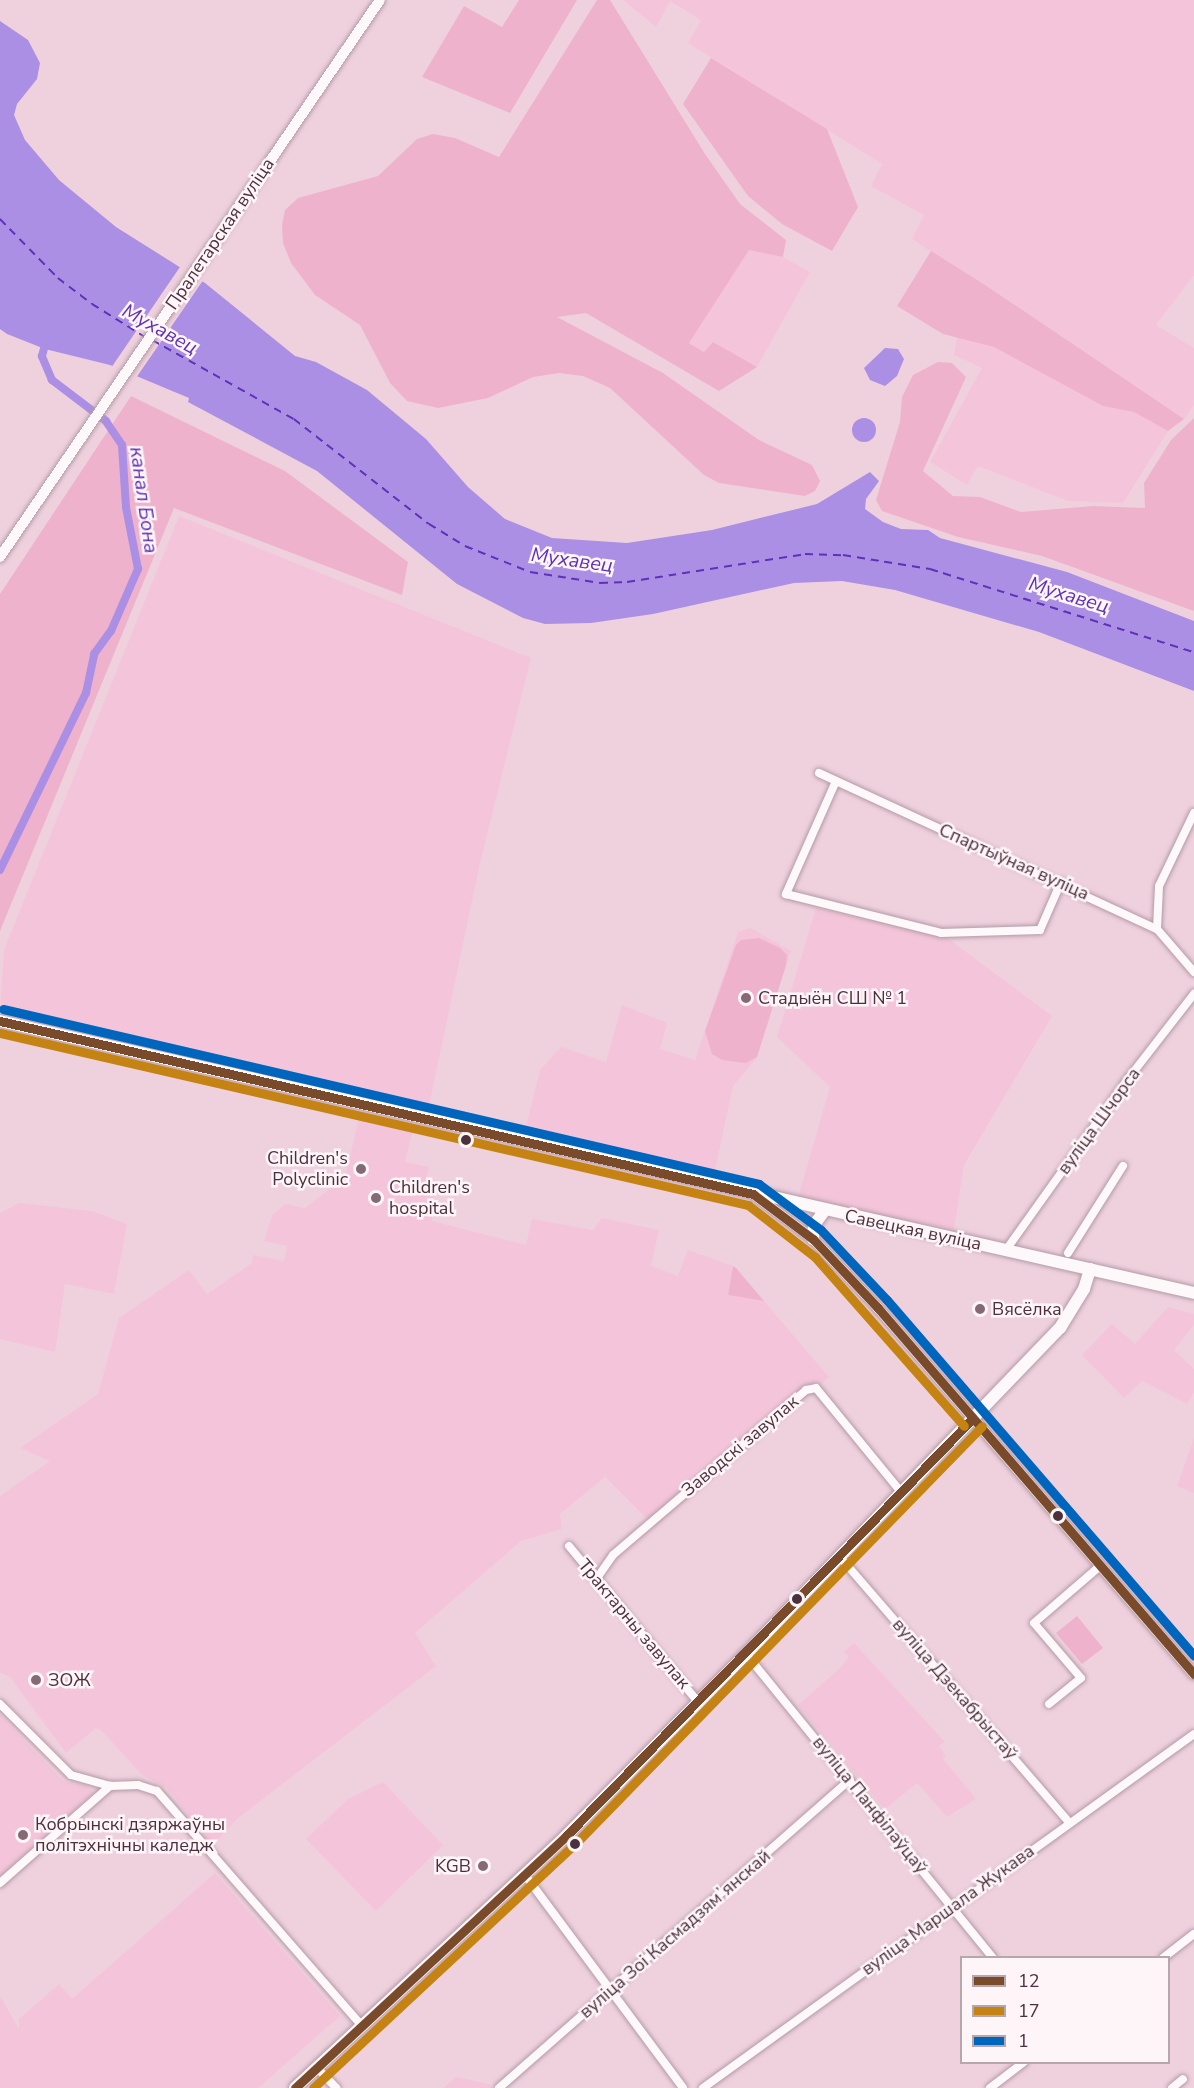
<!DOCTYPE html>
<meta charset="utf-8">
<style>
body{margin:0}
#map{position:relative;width:1194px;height:2088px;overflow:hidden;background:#efd1de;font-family:"Nunito Sans",sans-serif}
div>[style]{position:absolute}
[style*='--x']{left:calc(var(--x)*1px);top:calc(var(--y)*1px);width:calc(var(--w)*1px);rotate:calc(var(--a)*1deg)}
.built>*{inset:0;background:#f4c5da}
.green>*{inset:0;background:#efb2cd}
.water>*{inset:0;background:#ab8fe4}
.round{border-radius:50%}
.pier>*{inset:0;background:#efd1de}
.canal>*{height:8px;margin:-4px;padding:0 4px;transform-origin:4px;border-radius:4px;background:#ab8fe4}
.ferry>*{height:1.5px;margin-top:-0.75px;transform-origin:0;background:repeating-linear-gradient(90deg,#5e31b9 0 8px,transparent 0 14px)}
.roads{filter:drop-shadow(0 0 2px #b49ba6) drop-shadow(0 0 2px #b49ba6)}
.minor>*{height:8px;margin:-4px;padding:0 4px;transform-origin:4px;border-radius:4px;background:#fdf8fa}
.secondary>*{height:10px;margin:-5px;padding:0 5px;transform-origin:5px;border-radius:5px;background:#fdf8fa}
.primary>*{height:12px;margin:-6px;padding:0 6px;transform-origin:6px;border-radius:6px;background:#fdf8fa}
.bus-1>*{height:9px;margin:-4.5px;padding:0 4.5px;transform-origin:4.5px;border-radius:4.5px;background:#7a4b2a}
.bus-2>*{height:9px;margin:-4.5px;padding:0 4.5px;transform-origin:4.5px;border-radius:4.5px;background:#c48312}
.bus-3>*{height:9px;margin:-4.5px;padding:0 4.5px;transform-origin:4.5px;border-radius:4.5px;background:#0065bd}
.dots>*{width:16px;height:16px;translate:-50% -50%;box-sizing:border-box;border:3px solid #fdf5f8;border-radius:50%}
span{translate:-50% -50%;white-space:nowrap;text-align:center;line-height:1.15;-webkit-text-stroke:5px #fdf5f8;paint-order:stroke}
.street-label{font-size:18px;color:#4c313d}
.poi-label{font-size:18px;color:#4c313d}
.left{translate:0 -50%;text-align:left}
.right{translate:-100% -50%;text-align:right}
.water-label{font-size:20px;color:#5e31b9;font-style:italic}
.legend{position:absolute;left:960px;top:1956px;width:210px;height:108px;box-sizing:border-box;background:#fdf5f8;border:2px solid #b6a7ad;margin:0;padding:8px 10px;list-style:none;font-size:18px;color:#4c313d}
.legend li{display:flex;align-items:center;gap:12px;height:30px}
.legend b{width:30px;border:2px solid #b6a7ad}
</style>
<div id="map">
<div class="built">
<div style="clip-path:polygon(623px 0,1194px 0,1194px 275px,1156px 325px,1194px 348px,1194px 405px,1184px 419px,912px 239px,924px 215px,871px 186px,882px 164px,688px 43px,701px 20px,670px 1px,656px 27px)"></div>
<div style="clip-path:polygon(749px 249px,783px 257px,810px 272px,757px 367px,713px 343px,704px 352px,689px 343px)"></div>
<div style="clip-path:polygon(957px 337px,994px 347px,1103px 406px,1134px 412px,1168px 431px,1123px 503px,1068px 501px,978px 466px,967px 485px,930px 462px,982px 368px,954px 355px)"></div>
<div style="clip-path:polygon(179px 516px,531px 658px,480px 863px,429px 1106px,0 1009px,4px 950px)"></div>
<div style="clip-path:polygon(816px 908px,946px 937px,1052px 1016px,964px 1165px,954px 1229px,797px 1201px,830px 1087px,777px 1037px)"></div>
<div style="clip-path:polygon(750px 928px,791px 951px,756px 1059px,733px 1086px,715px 1170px,526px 1127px,540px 1070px,561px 1047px,606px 1062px,622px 1005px,667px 1023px,660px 1049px,695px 1060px,738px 932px)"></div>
<div style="clip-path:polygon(360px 1114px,414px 1126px,405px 1162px,429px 1167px,424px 1188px,435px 1191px,432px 1221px,526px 1245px,532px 1219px,593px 1230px,602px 1218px,659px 1230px,651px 1266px,678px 1276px,688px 1250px,733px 1266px,728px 1295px,764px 1301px,829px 1377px,655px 1527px,605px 1477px,560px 1514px,562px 1529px,521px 1541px,415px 1633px,436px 1666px,238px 1818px,213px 1845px,167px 1788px,142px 1775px,102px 1731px,96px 1728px,66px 1753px,10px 1677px,0 1672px,0 1496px,50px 1461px,20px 1448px,98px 1394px,119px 1318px,189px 1270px,207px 1294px,252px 1263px,253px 1255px,284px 1261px,287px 1246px,264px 1241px,272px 1216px,285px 1204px,305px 1208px,345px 1177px)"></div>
<div style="clip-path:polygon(19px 1203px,92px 1211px,127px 1224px,114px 1294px,65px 1284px,55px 1352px,0 1339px,0 1213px)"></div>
<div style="clip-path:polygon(1168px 1307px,1194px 1314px,1194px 1325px,1174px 1350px,1194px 1369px,1194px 1392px,1187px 1404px,1142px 1381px,1124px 1398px,1082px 1355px,1112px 1324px,1135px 1344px)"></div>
<div style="clip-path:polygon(1194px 1438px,1194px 1493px,1177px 1486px)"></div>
<div style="clip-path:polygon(854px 1643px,945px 1742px,939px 1746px,946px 1756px,943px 1759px,976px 1799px,947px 1817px,917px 1783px,885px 1809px,798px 1705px,840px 1668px,849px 1657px,844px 1652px)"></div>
<div style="clip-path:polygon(0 1715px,64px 1782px,86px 1785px,93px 1793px,0 1877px)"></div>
<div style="clip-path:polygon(383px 1782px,443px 1845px,376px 1911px,306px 1839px,348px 1799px)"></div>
<div style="clip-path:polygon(215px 1873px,340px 2016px,258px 2088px,0 2088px,0 1996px,19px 2029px,19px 2019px,59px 1984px,72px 1999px)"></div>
<div style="clip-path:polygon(456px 2077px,489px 2084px,493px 2088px,443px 2088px)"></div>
</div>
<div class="green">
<div style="clip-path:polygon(519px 0,577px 0,510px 113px,422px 77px,464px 6px,502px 27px)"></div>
<div style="clip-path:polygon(597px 0,610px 0,705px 154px,740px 204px,786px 240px,783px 257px,749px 250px,689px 343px,704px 352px,713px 342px,757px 367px,719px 391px,586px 313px,557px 317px,663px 373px,759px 440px,812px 465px,820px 481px,815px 491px,805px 496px,719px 483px,704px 475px,610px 388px,583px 376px,559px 373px,533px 377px,488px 398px,438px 408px,407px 401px,390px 383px,360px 325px,315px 295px,291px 263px,283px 243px,282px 225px,285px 210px,298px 198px,378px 176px,417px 139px,433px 134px,455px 138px,499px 157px)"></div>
<div style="clip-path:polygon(711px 58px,827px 129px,858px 207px,832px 251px,782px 224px,748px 196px,683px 104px)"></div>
<div style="clip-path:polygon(931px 251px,985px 285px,1184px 419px,1168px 431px,1134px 412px,1103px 406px,994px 347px,943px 334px,897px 306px)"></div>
<div style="clip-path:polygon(938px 362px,952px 363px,966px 377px,923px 471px,953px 496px,980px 497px,1021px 512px,1093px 506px,1145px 508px,1144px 483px,1171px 440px,1194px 418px,1194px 611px,1042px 556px,958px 537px,882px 511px,876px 500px,900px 422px,902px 397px,913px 375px)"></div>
<div style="clip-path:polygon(131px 396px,285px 471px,408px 562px,402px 595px,174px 508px,0 931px,0 594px)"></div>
<div style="clip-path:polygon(759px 938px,780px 948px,787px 955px,786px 965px,757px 1057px,746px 1063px,722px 1060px,712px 1054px,705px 1031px,736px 945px,741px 940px)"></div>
<div style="clip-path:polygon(733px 1266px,736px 1268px,764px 1301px,728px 1295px)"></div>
<div style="clip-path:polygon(1077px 1616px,1103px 1648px,1082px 1664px,1056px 1633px)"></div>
</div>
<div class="water">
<div style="clip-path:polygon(0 21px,28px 40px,40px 63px,37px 79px,17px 104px,14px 115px,25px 140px,59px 180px,116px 227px,205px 283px,295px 356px,316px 362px,367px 390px,426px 439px,468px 487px,505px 519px,552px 538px,627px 543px,712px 530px,817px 504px,870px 472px,879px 481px,866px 499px,865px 509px,883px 522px,901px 529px,928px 530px,940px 538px,1067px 572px,1194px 621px,1194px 691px,1039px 632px,895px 590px,842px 581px,794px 583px,653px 614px,591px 623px,545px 624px,523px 618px,457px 584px,317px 471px,188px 402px,189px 398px,110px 365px,45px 349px,7px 334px,0 329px)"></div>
<div style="clip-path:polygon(885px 348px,898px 349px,904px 359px,897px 376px,885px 386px,870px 380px,864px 368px)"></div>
<div class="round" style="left:852px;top:418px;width:24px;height:24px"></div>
</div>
<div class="pier">
<div style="clip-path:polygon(182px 264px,204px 279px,136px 378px,111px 368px)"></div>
</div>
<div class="canal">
<div style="--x:0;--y:870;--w:197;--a:-64.1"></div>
<div style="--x:86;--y:693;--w:40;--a:-78"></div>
<div style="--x:94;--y:654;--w:29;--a:-54"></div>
<div style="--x:111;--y:631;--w:68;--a:-66.5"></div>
<div style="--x:138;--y:569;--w:63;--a:-101"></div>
<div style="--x:126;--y:507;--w:62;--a:-93.7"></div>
<div style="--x:122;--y:445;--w:29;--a:-124"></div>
<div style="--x:106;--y:421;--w:68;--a:-142.8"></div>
<div style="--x:52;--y:380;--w:26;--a:-113"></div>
<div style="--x:42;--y:356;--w:16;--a:-75"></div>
</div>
<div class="ferry">
<div style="--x:0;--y:219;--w:83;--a:45.5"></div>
<div style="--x:58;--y:278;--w:43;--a:37.4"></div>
<div style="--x:92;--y:304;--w:62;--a:31.9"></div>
<div style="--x:152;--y:340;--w:162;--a:29.1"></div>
<div style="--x:294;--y:419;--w:171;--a:37.9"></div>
<div style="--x:429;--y:524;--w:42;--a:31.4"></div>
<div style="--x:465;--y:546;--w:70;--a:21.8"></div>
<div style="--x:530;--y:572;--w:71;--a:8.9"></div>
<div style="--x:600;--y:583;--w:27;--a:-2"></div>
<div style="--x:627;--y:582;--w:180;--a:-8.9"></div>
<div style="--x:805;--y:554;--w:38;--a:2"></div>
<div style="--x:843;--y:555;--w:88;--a:9.1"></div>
<div style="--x:930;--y:569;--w:277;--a:17.5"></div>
</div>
<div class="roads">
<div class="minor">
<div style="--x:819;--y:773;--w:372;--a:24.8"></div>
<div style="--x:1157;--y:929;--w:57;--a:49.3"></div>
<div style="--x:836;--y:781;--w:124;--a:113.9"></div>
<div style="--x:786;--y:894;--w:160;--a:14.1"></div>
<div style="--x:941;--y:933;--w:99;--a:-1.7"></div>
<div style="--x:1040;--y:930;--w:52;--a:-66.4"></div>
<div style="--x:1157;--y:929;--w:43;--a:-87.3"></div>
<div style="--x:1159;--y:886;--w:81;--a:-64.4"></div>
<div style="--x:1006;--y:1250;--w:210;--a:-54.5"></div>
<div style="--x:1128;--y:1079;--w:108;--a:-52.2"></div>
<div style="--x:1068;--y:1253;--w:103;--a:-57.7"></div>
<div style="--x:569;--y:1546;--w:202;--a:50.4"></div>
<div style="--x:840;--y:1557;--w:350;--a:49.2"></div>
<div style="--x:597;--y:1578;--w:28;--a:-55"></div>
<div style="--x:613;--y:1555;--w:254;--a:-40.5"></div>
<div style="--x:806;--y:1390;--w:10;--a:-11"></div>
<div style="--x:816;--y:1388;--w:134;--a:50.7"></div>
<div style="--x:746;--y:1654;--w:392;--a:50.9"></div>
<div style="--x:0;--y:1704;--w:100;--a:45"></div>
<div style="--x:71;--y:1775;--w:41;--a:15.8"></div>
<div style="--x:110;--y:1786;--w:28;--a:-2"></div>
<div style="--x:138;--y:1785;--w:20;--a:18"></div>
<div style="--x:157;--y:1791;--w:312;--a:48.9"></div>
<div style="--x:1049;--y:1704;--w:41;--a:-39.1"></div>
<div style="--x:1081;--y:1678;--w:72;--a:-130.5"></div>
<div style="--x:1034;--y:1623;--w:87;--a:-40.8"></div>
<div style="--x:525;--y:1875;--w:265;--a:53.4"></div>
<div style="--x:0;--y:1883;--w:147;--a:-41.4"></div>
<div style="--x:1163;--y:1958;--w:39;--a:-38"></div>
<div style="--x:317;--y:2068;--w:28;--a:46"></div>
<div style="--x:499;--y:2088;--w:467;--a:-41.3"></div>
<div style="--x:703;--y:2088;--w:605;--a:-35.79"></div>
<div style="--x:990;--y:2088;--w:43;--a:-37.4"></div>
<div style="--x:1172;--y:2088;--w:14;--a:-39"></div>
</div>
<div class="secondary">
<div style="--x:0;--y:557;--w:674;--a:-55.7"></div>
<div style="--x:753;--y:1194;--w:75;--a:36.9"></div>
<div style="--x:813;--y:1239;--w:95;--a:46.7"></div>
<div style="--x:878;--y:1308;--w:484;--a:49.2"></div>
</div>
<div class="primary">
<div style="--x:0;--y:1021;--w:1225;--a:12.83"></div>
<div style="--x:813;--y:1239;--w:14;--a:-86"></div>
<div style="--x:814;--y:1225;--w:17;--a:-54"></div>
<div style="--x:295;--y:2088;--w:370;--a:-42.9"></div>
<div style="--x:566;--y:1836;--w:256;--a:-45.3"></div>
<div style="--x:746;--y:1654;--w:453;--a:-46.1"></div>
<div style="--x:1060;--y:1328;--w:46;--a:-58.4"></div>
<div style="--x:1084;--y:1289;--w:21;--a:-73"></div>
</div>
</div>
<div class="bus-1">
<div style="--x:0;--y:1021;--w:773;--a:12.94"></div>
<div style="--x:753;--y:1194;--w:75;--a:36.9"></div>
<div style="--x:813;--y:1239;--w:95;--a:46.7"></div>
<div style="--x:878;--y:1308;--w:484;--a:49.2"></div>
<div style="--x:295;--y:2088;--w:370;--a:-42.9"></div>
<div style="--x:566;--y:1836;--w:583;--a:-45.76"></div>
</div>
<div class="bus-2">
<div style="--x:0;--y:1033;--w:768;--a:12.95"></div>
<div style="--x:748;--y:1205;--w:85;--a:37.8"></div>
<div style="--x:815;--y:1257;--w:225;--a:48.6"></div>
<div style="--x:313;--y:2088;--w:358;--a:-43"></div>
<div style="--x:575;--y:1844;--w:583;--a:-45.76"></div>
</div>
<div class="bus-3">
<div style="--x:3;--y:1009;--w:776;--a:13.03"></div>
<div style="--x:759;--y:1184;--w:77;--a:36.6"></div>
<div style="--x:821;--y:1230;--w:96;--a:46.7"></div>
<div style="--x:887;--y:1300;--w:470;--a:49.2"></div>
</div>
<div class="dots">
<div style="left:746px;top:998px;background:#856975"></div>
<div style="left:466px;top:1140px;background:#4c313d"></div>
<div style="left:361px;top:1169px;background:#856975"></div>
<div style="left:376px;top:1198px;background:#856975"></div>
<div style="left:980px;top:1309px;background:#856975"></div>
<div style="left:1058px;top:1516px;background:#4c313d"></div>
<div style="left:797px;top:1599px;background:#4c313d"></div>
<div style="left:36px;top:1680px;background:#856975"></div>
<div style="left:23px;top:1835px;background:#856975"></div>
<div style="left:575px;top:1844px;background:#4c313d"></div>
<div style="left:483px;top:1866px;background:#856975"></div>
</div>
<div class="street-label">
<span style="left:220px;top:234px;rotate:-56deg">Пралетарская вуліца</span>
<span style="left:1014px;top:862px;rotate:24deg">Спартыўная вуліца</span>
<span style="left:1099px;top:1121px;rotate:-54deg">вуліца Шчорса</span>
<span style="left:913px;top:1230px;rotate:12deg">Савецкая вуліца</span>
<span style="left:740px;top:1446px;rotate:-40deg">Заводскі завулак</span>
<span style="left:634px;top:1624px;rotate:50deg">Трактарны завулак</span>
<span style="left:955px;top:1689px;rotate:49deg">вуліца Дзекабрыстаў</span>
<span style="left:870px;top:1805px;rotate:51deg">вуліца Панфілаўцаў</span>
<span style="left:948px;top:1910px;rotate:-36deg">вуліца Маршала Жукава</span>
<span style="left:675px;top:1934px;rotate:-41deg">вуліца Зоі Касмадзямʼянскай</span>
</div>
<div class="poi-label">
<span class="left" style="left:758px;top:998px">Стадыён СШ № 1</span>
<span class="right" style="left:348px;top:1169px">Children's<br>Polyclinic</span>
<span class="left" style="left:389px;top:1198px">Children's<br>hospital</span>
<span class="left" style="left:992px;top:1309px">Вясёлка</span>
<span class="left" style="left:48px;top:1680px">ЗОЖ</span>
<span class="left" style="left:35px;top:1835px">Кобрынскі дзяржаўны<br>політэхнічны каледж</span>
<span class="right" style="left:471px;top:1866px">KGB</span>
</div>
<div class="water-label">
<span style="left:160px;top:329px;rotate:29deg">Мухавец</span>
<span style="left:144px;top:500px;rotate:82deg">канал Бона</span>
<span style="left:572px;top:560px;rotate:8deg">Мухавец</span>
<span style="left:1069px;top:595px;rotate:17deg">Мухавец</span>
</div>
<ul class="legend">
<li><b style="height:8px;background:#7a4b2a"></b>12</li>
<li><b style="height:8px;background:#c48312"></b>17</li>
<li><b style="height:8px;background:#0065bd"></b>1</li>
</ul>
</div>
